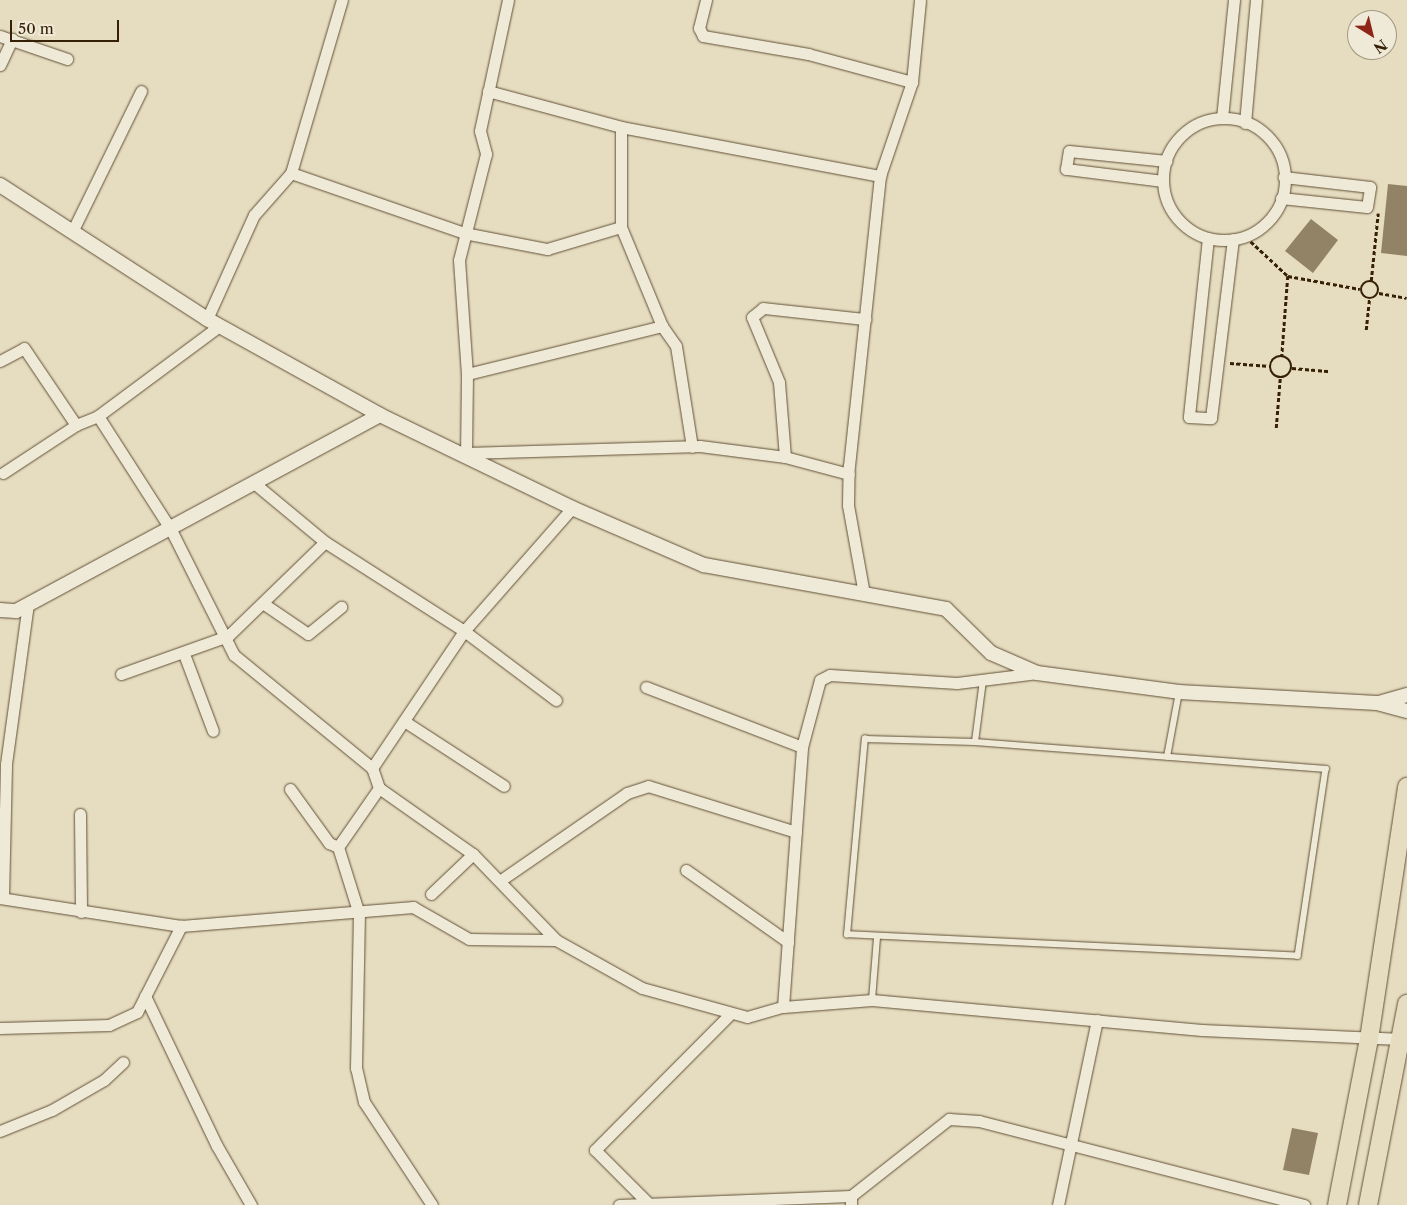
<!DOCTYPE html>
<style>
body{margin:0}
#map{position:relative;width:1407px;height:1205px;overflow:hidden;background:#e6ddc1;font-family:"Libre Caslon Text",serif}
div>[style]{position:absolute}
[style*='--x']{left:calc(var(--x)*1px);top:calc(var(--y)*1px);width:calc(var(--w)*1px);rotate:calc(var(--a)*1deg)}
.building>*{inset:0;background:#928367}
.path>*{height:2.5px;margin-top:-1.25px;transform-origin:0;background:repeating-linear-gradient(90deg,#362106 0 4px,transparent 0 6.5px)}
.path>.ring{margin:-1.25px;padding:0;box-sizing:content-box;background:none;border:2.5px solid #362106;border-radius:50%}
.roads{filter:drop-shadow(0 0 1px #625035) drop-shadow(0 0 1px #625035)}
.service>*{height:5.5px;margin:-2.75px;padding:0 2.75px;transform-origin:2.75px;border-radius:2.75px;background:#efe9d7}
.minor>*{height:11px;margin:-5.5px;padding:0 5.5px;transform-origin:5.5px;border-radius:5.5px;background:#efe9d7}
.minor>.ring{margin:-5.5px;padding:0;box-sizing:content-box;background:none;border:11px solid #efe9d7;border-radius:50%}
.tertiary>*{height:14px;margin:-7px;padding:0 7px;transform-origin:7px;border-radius:7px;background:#efe9d7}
.primary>*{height:18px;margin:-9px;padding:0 9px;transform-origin:9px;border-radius:9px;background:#e6ddc1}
span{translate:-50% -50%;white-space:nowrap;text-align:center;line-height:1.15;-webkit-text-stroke:4px #efe9d7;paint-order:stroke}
.north{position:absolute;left:1347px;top:10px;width:50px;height:50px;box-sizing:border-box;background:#efe9d7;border:1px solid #a59983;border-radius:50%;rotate:144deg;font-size:14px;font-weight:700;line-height:20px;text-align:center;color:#362106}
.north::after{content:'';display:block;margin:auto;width:18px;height:22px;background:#8f2418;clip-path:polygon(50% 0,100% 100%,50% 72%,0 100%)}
.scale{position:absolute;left:10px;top:20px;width:109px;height:22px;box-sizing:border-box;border:2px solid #362106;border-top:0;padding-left:6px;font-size:15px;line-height:18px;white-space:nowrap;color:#362106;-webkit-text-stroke:4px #efe9d7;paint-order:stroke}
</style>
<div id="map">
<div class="building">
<div style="clip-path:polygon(1388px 184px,1407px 186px,1407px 256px,1381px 253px)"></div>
<div style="clip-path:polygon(1311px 219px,1338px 240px,1313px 273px,1285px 251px)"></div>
<div style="clip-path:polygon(1292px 1128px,1318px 1133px,1309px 1175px,1283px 1170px)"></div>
</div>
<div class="path">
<div style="--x:1246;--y:237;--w:57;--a:42.9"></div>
<div style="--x:1288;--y:276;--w:80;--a:94.3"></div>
<div style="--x:1288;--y:276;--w:73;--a:10.2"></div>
<div class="ring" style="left:1361px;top:281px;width:15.5px;height:15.5px"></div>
<div style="--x:1371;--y:281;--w:68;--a:-84.1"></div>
<div style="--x:1379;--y:293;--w:28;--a:10"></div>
<div style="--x:1366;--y:330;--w:31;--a:-84"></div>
<div class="ring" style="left:1270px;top:356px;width:19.5px;height:19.5px"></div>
<div style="--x:1230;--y:363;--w:40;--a:4.3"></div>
<div style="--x:1292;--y:368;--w:38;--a:5"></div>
<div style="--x:1276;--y:428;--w:50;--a:-85.4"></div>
</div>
<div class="roads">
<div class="service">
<div style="--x:865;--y:739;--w:110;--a:1.6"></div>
<div style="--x:975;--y:742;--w:352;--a:4.4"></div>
<div style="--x:1326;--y:769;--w:189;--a:98.5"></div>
<div style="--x:1298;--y:956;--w:451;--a:-177.3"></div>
<div style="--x:847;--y:935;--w:197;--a:-84.8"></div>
<div style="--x:975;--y:742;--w:63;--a:-82.6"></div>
<div style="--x:1167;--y:757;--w:66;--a:-79.5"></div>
<div style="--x:872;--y:1000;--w:62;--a:-85.4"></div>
</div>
<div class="minor">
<div style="--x:508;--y:0;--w:134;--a:102.1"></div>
<div style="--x:480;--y:131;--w:24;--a:75"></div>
<div style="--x:486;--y:154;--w:109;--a:104.3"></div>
<div style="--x:459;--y:260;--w:114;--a:86"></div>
<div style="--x:467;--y:374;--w:79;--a:90.7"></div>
<div style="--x:466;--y:453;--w:234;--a:-1.7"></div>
<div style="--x:700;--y:446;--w:86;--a:7.4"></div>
<div style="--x:785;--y:457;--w:66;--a:14.9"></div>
<div style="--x:706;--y:0;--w:29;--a:104"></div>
<div style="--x:699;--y:28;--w:9;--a:63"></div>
<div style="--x:703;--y:36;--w:107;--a:9.7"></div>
<div style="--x:808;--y:54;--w:108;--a:15.1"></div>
<div style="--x:0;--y:36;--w:71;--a:18.9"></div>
<div style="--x:0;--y:65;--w:29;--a:-65"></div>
<div style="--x:488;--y:91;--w:138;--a:15.1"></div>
<div style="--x:621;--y:127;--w:264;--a:10.7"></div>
<div style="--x:1222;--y:118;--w:119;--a:-84.2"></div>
<div class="ring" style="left:1163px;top:118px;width:111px;height:111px"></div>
<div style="--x:1245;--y:123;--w:123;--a:-84.9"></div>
<div style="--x:621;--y:127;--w:100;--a:90"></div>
<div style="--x:621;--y:227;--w:107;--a:67.5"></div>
<div style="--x:662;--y:326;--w:24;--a:55"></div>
<div style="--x:676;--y:346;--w:102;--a:81"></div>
<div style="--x:291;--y:173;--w:183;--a:19.1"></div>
<div style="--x:464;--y:233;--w:85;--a:10.9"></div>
<div style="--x:547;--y:249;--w:77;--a:-16.6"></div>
<div style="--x:1163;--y:181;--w:98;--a:-172.9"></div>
<div style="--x:1066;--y:169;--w:18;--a:-81"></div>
<div style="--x:1069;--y:151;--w:98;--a:5.9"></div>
<div style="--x:1281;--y:198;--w:86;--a:6"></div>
<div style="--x:1367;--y:207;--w:20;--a:-81"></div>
<div style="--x:1370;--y:187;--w:87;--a:-173.4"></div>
<div style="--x:72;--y:232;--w:157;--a:-63.9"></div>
<div style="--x:1208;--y:238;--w:180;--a:96.1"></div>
<div style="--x:1189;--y:417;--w:22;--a:3"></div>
<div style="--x:1211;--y:418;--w:180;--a:-83"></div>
<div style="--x:207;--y:319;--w:114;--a:-65.7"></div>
<div style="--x:254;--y:215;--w:56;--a:-48.6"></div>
<div style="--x:291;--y:173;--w:180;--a:-73.6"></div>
<div style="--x:0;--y:361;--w:27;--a:-28"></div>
<div style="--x:24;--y:348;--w:93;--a:56"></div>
<div style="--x:467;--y:374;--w:201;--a:-13.8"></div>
<div style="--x:98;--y:416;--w:133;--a:57.3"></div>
<div style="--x:170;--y:528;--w:142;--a:63.3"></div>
<div style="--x:234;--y:655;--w:178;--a:39.3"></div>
<div style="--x:785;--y:457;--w:75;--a:-94.6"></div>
<div style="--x:779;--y:382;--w:70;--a:-112.6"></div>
<div style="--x:752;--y:317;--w:14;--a:-39"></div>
<div style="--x:763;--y:308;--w:103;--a:6.2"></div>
<div style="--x:3;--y:473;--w:87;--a:-33.3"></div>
<div style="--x:76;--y:425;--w:24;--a:-22"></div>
<div style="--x:98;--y:416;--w:151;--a:-36.6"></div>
<div style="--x:254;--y:483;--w:92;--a:39.7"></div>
<div style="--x:325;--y:542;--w:165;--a:32.6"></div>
<div style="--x:464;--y:631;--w:115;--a:36.9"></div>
<div style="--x:864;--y:594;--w:90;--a:-100.2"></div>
<div style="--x:848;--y:505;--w:39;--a:-89"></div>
<div style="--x:849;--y:466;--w:292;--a:-83.9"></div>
<div style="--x:880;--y:176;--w:99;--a:-71.2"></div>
<div style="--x:912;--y:82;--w:82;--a:-84.4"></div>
<div style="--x:264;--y:604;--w:53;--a:34.3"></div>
<div style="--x:308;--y:634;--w:43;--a:-39.3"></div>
<div style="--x:184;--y:654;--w:82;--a:69.4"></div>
<div style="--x:121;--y:674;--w:114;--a:-19.6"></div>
<div style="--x:228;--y:636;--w:135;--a:-44.1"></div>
<div style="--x:646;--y:687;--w:167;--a:21"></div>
<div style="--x:404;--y:721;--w:119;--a:33"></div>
<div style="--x:379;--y:788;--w:115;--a:35.1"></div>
<div style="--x:473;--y:854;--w:120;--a:46"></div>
<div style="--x:290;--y:789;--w:67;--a:54.2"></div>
<div style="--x:329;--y:843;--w:10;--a:24"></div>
<div style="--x:80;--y:814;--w:98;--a:89.4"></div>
<div style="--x:686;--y:870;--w:125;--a:35.2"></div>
<div style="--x:501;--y:880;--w:153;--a:-34.6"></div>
<div style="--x:627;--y:793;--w:22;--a:-18"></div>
<div style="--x:648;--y:786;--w:155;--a:17.3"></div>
<div style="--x:431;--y:894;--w:58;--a:-43.6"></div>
<div style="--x:0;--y:898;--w:183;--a:8.8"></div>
<div style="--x:181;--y:926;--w:233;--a:-4.7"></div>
<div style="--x:413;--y:907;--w:64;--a:29.7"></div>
<div style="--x:469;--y:939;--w:87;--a:0.7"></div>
<div style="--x:556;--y:940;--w:98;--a:29.2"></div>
<div style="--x:642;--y:988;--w:109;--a:15.4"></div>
<div style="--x:747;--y:1017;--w:37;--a:-16"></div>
<div style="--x:783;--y:1007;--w:89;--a:-4.5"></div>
<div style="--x:872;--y:1000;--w:331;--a:5.2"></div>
<div style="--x:1202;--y:1030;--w:200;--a:2.6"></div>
<div style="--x:3;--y:898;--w:134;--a:-88.7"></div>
<div style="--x:6;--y:764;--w:162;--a:-82.2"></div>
<div style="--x:145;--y:996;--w:166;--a:64.4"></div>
<div style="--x:217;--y:1146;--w:68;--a:60"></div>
<div style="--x:783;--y:1007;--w:261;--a:-85.8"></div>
<div style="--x:802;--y:747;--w:69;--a:-75"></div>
<div style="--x:820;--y:680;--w:11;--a:-27"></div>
<div style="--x:830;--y:675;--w:127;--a:3.6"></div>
<div style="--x:957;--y:683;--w:81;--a:-7.1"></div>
<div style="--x:0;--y:1028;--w:109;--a:-1.6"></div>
<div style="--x:109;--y:1025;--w:31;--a:-25"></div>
<div style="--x:137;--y:1012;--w:97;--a:-62.9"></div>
<div style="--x:0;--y:1131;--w:56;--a:-22"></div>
<div style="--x:52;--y:1110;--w:60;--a:-30"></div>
<div style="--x:104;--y:1080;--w:26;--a:-43"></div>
<div style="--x:648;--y:1203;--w:75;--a:-135"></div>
<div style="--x:595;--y:1150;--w:193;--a:-45.2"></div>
<div style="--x:432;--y:1205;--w:123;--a:-123.4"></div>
<div style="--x:364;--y:1102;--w:35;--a:-103"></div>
<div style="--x:356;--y:1068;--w:154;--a:-88.9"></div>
<div style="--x:359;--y:914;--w:70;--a:-107.4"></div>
<div style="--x:338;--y:847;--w:72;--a:-55.2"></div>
<div style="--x:379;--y:788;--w:21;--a:-109"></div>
<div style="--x:372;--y:768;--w:165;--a:-56.1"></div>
<div style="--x:464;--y:631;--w:164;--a:-48.7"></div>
<div style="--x:619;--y:1205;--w:232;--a:-2.2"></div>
<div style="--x:851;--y:1205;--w:9;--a:-90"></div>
<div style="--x:851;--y:1196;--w:125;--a:-38.2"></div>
<div style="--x:949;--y:1119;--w:30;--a:4"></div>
<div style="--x:979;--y:1121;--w:336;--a:14.5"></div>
<div style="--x:1058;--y:1205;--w:189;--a:-78.1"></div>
</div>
<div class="tertiary">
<div style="--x:0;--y:185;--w:247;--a:32.9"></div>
<div style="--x:207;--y:319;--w:198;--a:29"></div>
<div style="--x:380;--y:415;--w:213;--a:25.8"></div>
<div style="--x:572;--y:508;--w:144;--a:23.4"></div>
<div style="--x:704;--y:565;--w:246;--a:10.3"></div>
<div style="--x:946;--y:609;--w:63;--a:44.4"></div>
<div style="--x:991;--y:653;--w:50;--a:23.5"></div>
<div style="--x:1037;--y:673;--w:143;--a:7.6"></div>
<div style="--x:1179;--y:692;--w:198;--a:3.2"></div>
<div style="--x:1377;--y:703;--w:31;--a:15"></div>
<div style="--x:0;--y:610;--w:16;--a:4"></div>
<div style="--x:16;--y:611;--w:413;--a:-28.3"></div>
<div style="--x:1379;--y:703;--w:29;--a:-16"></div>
</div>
<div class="primary">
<div style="--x:1337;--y:1205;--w:169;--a:-79.1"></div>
<div style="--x:1369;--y:1039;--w:255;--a:-81.4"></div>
<div style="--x:1368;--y:1205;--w:205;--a:-79"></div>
</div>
</div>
<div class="north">N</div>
<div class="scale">50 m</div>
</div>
